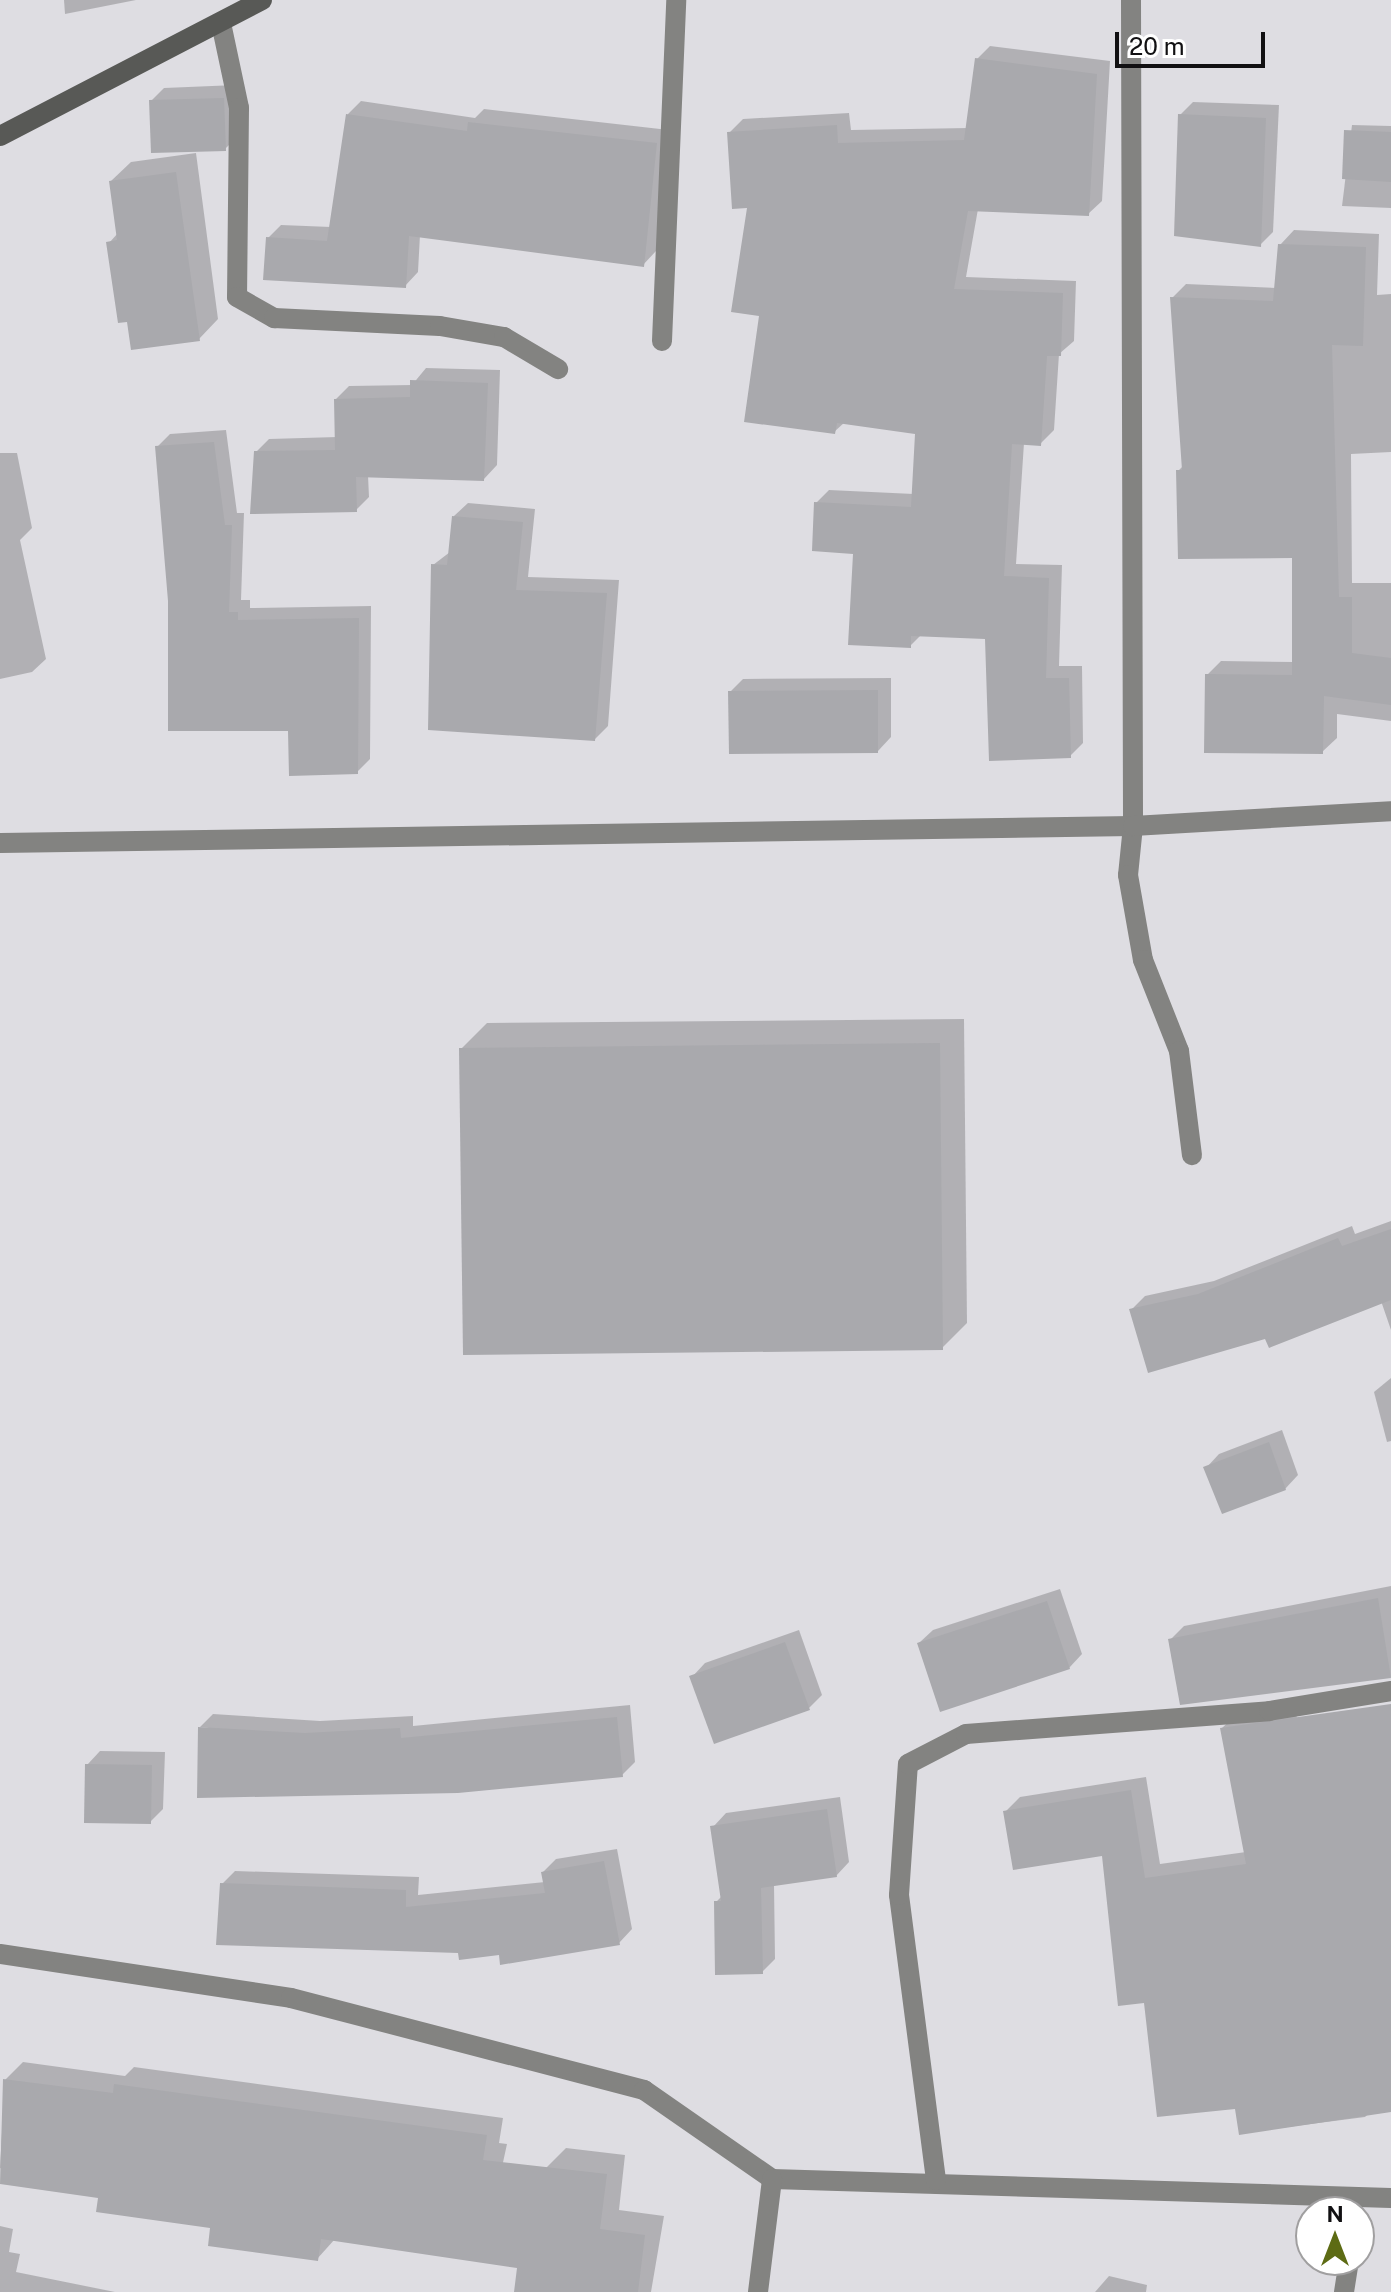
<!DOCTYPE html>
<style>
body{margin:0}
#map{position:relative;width:1391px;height:2292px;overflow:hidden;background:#dedde2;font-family:"Public Sans",sans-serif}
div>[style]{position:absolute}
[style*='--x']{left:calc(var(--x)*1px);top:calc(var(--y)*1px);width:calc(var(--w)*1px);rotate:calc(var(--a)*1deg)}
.shadow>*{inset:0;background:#0003}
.building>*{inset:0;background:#a9a9ad}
.lane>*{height:20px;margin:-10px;padding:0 10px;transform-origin:10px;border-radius:10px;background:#838381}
.street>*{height:20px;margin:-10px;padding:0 10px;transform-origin:10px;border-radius:10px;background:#838381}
.secondary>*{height:20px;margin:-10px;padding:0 10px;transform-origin:10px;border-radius:10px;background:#585956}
span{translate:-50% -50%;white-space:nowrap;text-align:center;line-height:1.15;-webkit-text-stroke:8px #fff;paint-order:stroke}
.north{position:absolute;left:1295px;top:2196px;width:80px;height:80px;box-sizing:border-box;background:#fff;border:2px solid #a09fa0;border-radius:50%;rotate:0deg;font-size:22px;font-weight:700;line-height:32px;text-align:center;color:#111012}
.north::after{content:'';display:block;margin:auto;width:28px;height:36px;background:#5d6b14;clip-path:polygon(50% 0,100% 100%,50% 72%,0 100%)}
.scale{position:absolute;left:1115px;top:32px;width:150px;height:36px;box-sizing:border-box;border:4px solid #111012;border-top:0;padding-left:10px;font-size:24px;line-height:28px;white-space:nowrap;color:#111012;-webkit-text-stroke:6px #fff;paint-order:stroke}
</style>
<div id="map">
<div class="shadow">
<div style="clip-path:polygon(64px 0,136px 0,65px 14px)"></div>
<div style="clip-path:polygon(990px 46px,1110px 61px,1102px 201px,1088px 214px,978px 209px,966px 277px,1076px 281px,1074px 341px,1059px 354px,1054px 430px,1040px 444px,1024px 443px,1016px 564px,1062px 565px,1059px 666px,1082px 666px,1083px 743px,1070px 756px,987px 637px,921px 635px,910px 646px,855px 552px,816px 503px,829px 490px,914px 494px,918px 432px,845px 422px,834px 432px,761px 315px,749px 206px,729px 133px,743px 119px,849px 113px,851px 130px,968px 128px,977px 59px)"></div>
<div style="clip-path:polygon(236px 85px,238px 136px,225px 149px,151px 101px,164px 88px)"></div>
<div style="clip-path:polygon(361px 101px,475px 118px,484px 109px,669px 130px,656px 251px,643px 265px,420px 235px,418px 272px,405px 286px,268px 238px,281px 225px,331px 227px,348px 114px)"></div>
<div style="clip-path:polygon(1193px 102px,1279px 105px,1273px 232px,1260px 245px,1180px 115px)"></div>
<div style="clip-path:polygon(1352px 125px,1391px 126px,1391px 208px,1342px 206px)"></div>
<div style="clip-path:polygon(196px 153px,218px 319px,199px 339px,128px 320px,109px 243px,118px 233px,111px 181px,131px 162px)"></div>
<div style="clip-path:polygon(1294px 230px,1379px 234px,1377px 295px,1391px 294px,1391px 452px,1351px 454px,1352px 583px,1391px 583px,1391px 721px,1337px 714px,1337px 738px,1322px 752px,1207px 675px,1221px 661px,1294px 662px,1294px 556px,1178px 471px,1184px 465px,1172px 298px,1186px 284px,1277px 288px,1280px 245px)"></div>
<div style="clip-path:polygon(426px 368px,500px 370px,497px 465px,484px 479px,368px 475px,369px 497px,356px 510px,256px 452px,269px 439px,337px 437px,336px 399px,349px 386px,412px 385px)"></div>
<div style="clip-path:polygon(226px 430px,237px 513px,244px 513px,241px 600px,250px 600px,250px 608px,371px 606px,370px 759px,357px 772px,290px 729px,170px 601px,157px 447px,170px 434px)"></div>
<div style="clip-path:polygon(0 453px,17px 453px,32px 528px,20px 540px,46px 659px,32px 672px,0 679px)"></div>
<div style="clip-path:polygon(468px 503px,535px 509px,528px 577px,619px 580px,608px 726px,595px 739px,433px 565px,450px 552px,454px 516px)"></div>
<div style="clip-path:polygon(891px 678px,891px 737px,878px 751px,730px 692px,743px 679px)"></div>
<div style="clip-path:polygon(964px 1019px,967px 1323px,942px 1348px,461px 1049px,487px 1023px)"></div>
<div style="clip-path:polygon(1391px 1221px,1391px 1330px,1381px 1301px,1266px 1336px,1132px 1309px,1145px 1296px,1214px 1281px,1352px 1226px,1355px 1234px)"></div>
<div style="clip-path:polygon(1391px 1378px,1391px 1441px,1387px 1442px,1374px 1392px)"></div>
<div style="clip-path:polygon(1282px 1430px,1298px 1475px,1285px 1489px,1206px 1468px,1219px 1454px)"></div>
<div style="clip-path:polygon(1391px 1586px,1391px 1677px,1182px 1702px,1170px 1640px,1184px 1626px)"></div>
<div style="clip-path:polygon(1060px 1589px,1082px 1654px,1069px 1668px,919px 1643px,933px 1630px)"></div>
<div style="clip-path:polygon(799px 1630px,822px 1695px,809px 1708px,692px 1677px,705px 1663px)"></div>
<div style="clip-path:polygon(630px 1705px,635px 1762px,622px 1775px,200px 1727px,213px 1714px,320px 1721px,413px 1716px,413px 1726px)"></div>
<div style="clip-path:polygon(1295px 1708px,1303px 1750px,1391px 1736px,1391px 2022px,1380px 2102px,1365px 2117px,1240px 2133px,1237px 2107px,1146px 2001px,1103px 1853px,1005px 1812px,1020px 1797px,1146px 1777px,1160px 1864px,1246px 1852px,1222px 1728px,1237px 1714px)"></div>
<div style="clip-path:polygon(100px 1751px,165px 1752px,163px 1809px,150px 1822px,87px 1765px)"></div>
<div style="clip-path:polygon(840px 1797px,849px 1862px,836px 1876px,774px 1884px,775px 1959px,762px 1972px,716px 1902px,722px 1896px,713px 1827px,726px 1813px)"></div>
<div style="clip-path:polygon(617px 1849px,632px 1929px,619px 1943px,460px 1951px,222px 1884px,235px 1871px,419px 1877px,418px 1895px,545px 1882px,543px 1872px,556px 1859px)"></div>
<div style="clip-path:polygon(23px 2062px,125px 2076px,134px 2067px,503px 2118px,499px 2143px,507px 2144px,486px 2241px,335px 2239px,317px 2259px,118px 2192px,0 2168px,5px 2080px)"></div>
<div style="clip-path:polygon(566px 2148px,625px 2155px,619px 2210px,664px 2216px,651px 2292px,532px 2292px,546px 2168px)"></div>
<div style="clip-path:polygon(0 2226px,13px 2229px,9px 2252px,20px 2254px,16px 2272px,115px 2292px,0 2292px)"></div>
<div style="clip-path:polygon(1109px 2276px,1147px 2285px,1146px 2292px,1095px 2292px)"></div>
</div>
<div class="building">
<div style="clip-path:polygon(975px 58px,1097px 74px,1089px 216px,968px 211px,954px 289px,1063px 293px,1061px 356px,1047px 356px,1041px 446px,1012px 444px,1004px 576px,1049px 578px,1046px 678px,1069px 678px,1071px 758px,989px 761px,985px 639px,911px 636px,911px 648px,848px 645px,853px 554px,812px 551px,814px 502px,911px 507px,915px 434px,837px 423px,835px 434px,744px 422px,759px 316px,731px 312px,747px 208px,732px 209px,727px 132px,837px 125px,838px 143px,964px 140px)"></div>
<div style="clip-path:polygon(224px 98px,226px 151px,151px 153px,149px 100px)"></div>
<div style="clip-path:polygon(346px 114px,467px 131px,468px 122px,657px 143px,644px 267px,409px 236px,406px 288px,263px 280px,266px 237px,327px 241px)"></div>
<div style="clip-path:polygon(1178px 114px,1266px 118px,1261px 247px,1174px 236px)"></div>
<div style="clip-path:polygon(1344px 130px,1391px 132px,1391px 182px,1342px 179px)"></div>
<div style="clip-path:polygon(176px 172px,200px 341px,131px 350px,127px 322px,118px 323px,106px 242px,117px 240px,109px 181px)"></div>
<div style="clip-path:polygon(1278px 244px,1366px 247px,1363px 346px,1332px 345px,1339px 597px,1352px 597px,1352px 653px,1391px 658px,1391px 705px,1324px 696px,1323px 754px,1204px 753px,1205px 674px,1292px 675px,1292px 558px,1178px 559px,1176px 470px,1182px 470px,1170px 297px,1273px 301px)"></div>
<div style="clip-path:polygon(410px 380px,488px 383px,484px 481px,356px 477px,357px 512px,250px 514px,254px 451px,335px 450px,334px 399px,410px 397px)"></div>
<div style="clip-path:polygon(214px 442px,225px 525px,232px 525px,229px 612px,238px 612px,238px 620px,359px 618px,358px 774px,289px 776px,288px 731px,168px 731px,168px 601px,155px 446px)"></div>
<div style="clip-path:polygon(452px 516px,523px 522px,516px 590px,607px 593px,595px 741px,428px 730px,431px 564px,447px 565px)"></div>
<div style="clip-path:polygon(878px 690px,878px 753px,729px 754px,728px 691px)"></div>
<div style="clip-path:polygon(940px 1043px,943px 1350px,463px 1355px,459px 1048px)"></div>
<div style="clip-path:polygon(1391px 1229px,1391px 1300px,1269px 1348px,1265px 1339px,1148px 1373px,1129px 1309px,1198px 1294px,1338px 1238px,1342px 1246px)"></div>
<div style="clip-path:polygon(1269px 1442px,1286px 1490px,1222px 1514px,1203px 1467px)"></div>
<div style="clip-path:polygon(1378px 1598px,1391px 1678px,1180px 1705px,1168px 1639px)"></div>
<div style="clip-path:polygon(1047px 1601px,1070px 1669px,940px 1712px,917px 1643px)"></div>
<div style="clip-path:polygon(785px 1642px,810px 1710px,714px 1744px,689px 1676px)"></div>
<div style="clip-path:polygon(1391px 1704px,1391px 2112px,1239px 2135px,1235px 2109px,1157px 2117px,1144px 2003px,1118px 2006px,1102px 1856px,1013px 1870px,1003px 1811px,1131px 1790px,1145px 1878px,1246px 1864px,1220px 1728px)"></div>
<div style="clip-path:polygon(617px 1717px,623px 1777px,458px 1793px,197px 1798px,198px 1727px,305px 1733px,400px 1728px,401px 1738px)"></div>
<div style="clip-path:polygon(85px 1764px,152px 1765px,151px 1824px,84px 1823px)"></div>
<div style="clip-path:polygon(827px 1809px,837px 1877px,761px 1888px,763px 1974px,715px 1975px,714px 1901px,721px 1901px,710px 1826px)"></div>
<div style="clip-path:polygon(604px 1861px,620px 1945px,500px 1965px,499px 1955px,459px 1960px,458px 1953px,216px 1945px,220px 1883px,406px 1890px,406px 1907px,545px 1893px,541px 1872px)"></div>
<div style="clip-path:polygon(3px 2079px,113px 2093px,114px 2084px,487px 2135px,483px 2160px,607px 2174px,600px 2229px,645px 2235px,638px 2292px,514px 2292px,517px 2268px,321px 2239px,318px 2261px,208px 2246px,210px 2228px,96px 2212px,98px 2198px,0 2184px)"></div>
</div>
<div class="lane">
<div style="--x:221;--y:23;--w:87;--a:78"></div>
<div style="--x:239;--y:108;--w:189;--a:90.6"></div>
<div style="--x:237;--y:297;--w:43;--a:29.6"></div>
<div style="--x:274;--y:318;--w:166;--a:2.8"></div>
<div style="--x:440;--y:326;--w:65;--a:9.8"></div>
<div style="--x:504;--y:337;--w:63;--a:30.7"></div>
<div style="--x:662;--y:341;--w:341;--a:-87.6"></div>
<div style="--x:1133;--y:826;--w:49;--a:95.8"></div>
<div style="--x:1128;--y:875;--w:86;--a:80"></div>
<div style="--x:1143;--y:960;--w:98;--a:68.4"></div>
<div style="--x:1179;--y:1051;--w:105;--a:82.9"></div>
</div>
<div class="street">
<div style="--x:1131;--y:0;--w:826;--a:89.86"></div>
<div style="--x:0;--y:843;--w:1133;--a:-0.86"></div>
<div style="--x:1133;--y:826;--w:258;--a:-3.3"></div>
<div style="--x:0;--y:1954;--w:294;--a:8.6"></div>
<div style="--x:291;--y:1998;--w:365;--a:14.6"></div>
<div style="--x:644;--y:2090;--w:156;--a:34.8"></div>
<div style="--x:772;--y:2179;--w:619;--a:1.76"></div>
<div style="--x:936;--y:2180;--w:287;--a:-97.4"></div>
<div style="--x:899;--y:1895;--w:131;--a:-86.1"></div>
<div style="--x:908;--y:1764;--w:65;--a:-27.3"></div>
<div style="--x:966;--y:1734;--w:304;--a:-4.3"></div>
<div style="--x:1269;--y:1711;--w:124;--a:-9.3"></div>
<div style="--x:758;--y:2292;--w:114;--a:-82.9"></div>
<div style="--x:1344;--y:2292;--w:32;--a:-81"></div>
</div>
<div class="secondary">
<div style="--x:0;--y:136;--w:295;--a:-27.4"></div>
</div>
<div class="north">N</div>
<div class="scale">20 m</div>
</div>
